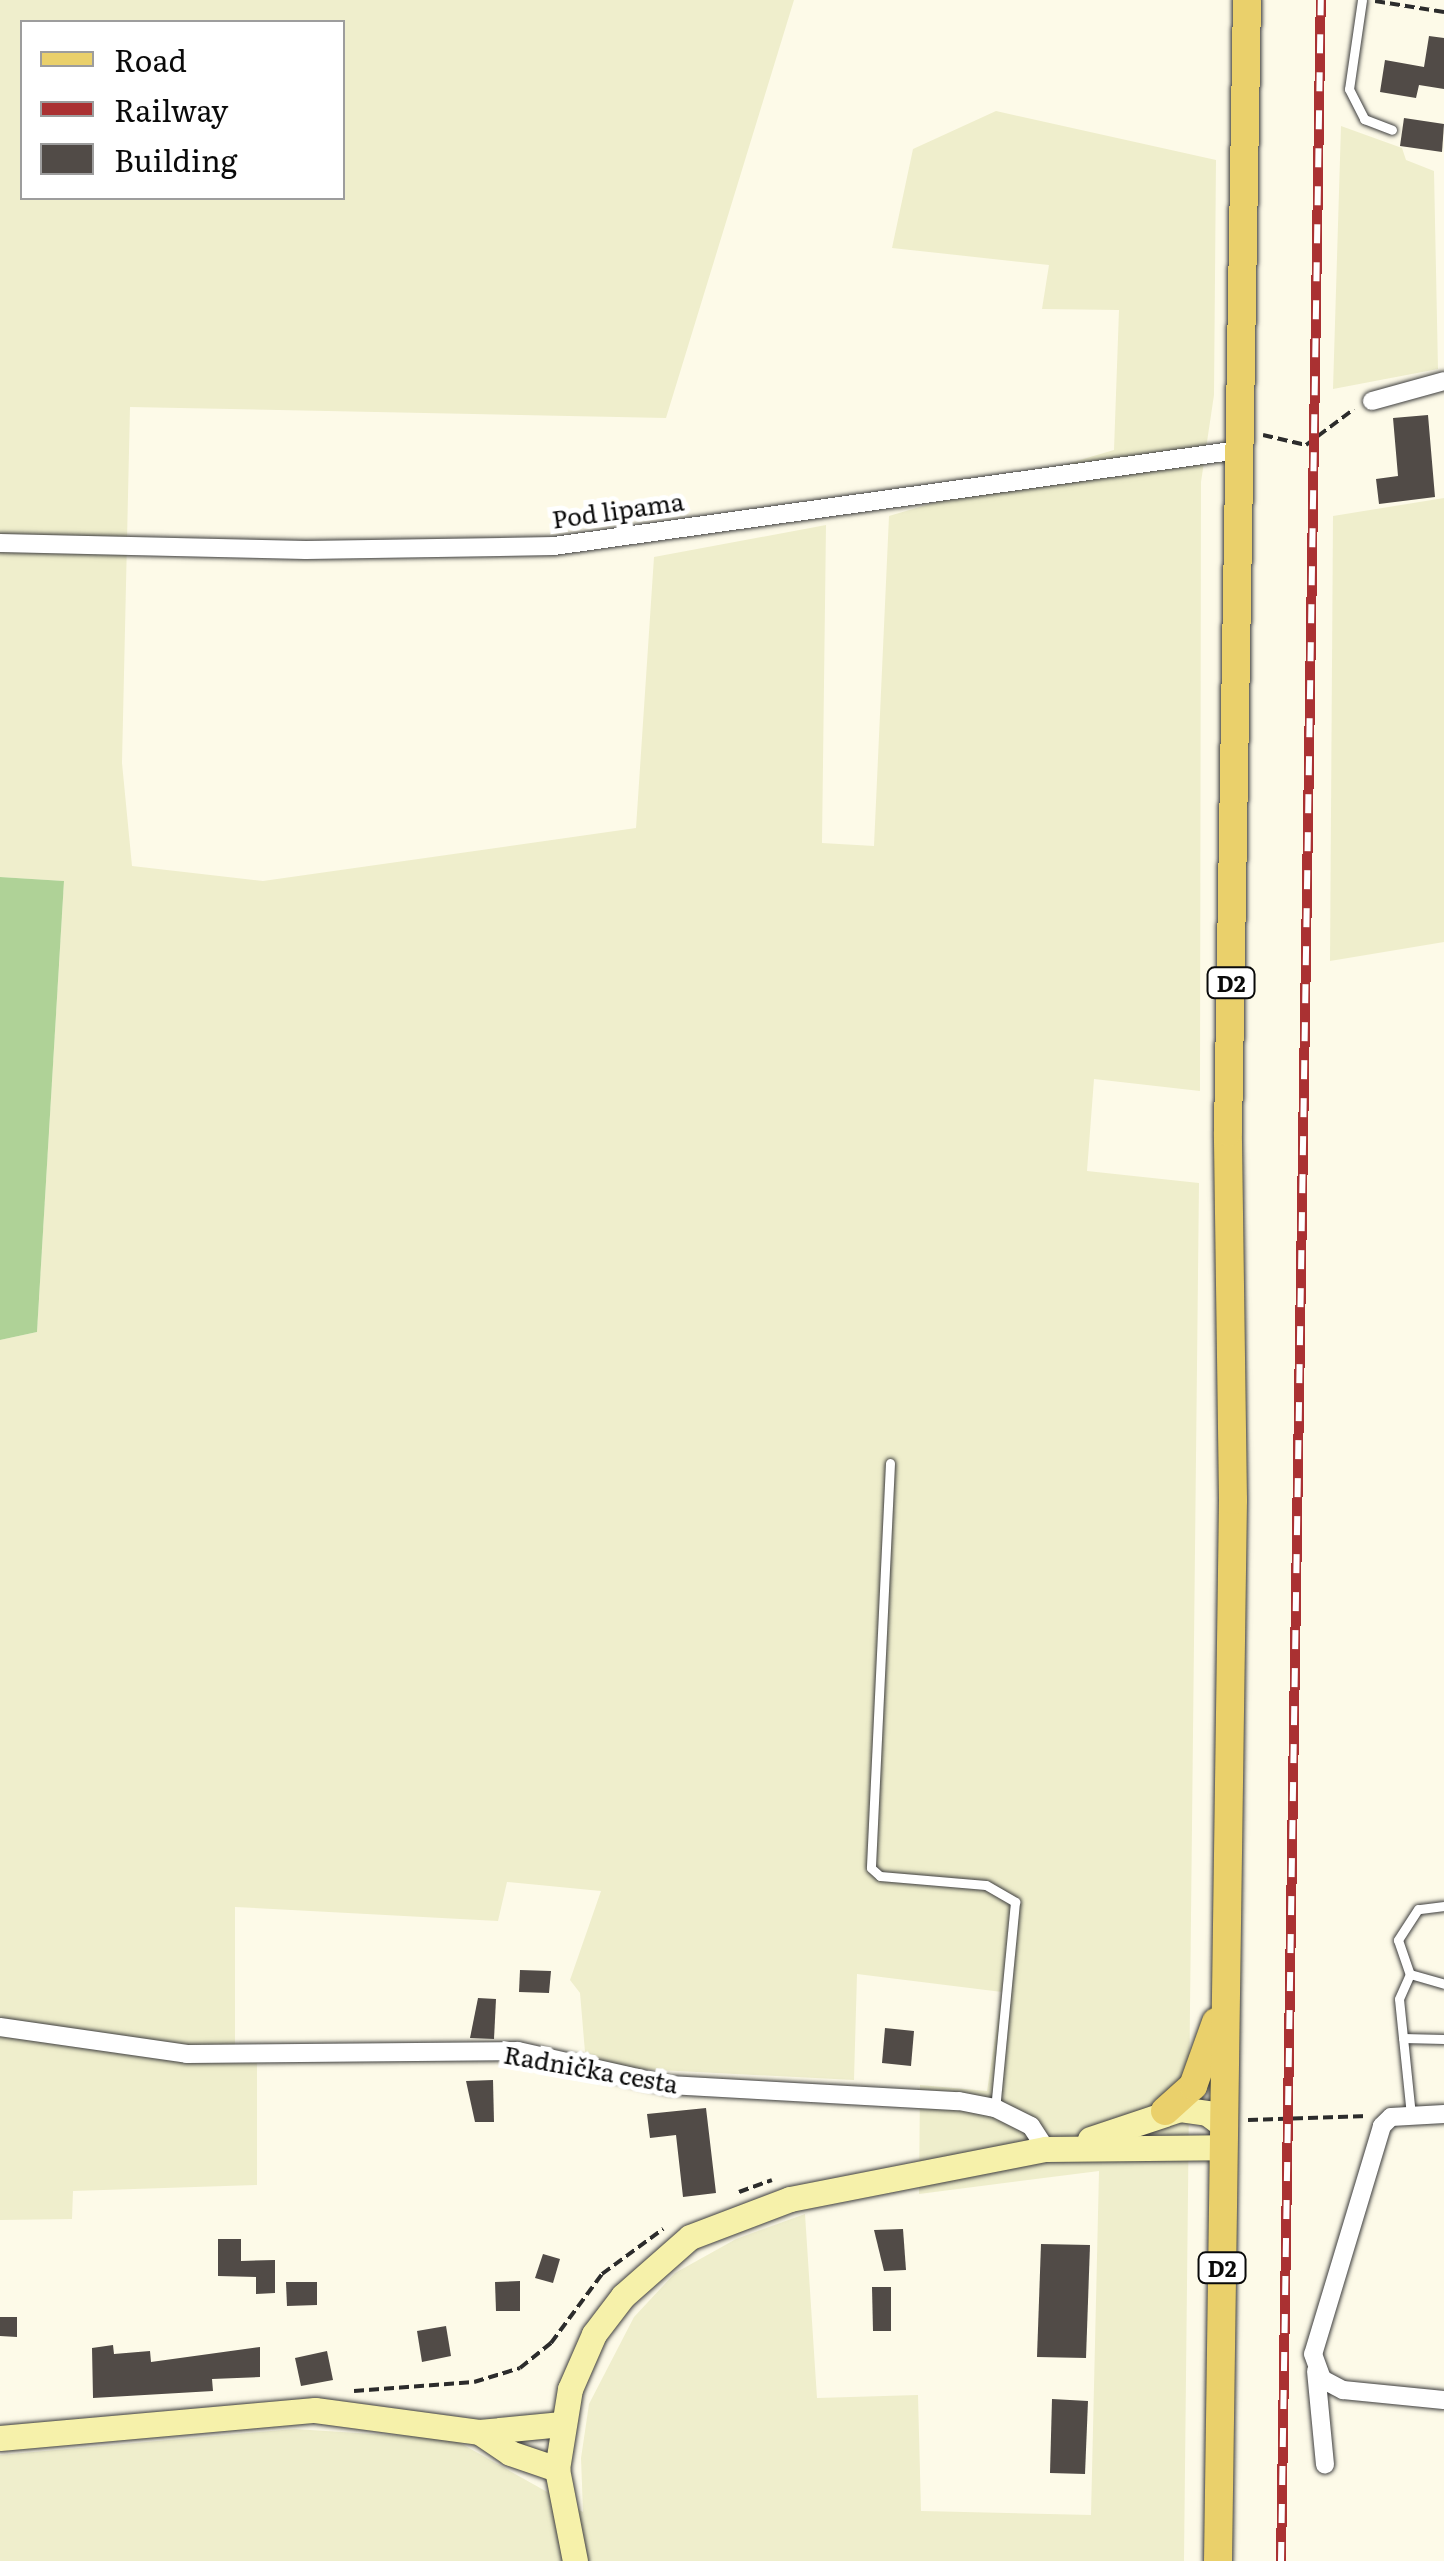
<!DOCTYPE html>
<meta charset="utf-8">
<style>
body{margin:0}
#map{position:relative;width:1444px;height:2561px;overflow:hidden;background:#fdfae8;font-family:Literata,serif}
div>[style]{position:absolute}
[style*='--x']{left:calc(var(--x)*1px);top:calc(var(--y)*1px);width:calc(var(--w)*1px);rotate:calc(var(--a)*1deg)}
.farmland>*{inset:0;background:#efeecc}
.forest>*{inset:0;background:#afd297}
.building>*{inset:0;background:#514b47}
.path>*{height:4px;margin-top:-2px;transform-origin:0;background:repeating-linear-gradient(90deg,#2c2c2c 0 10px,transparent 0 15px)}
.roads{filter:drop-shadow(0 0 2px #3d3d3d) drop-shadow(0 0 2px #3d3d3d)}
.lane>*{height:9px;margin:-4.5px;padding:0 4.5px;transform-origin:4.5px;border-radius:4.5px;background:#fff}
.street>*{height:18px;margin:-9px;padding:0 9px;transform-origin:9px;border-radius:9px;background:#fff}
.secondary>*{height:25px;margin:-12.5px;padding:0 12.5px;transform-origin:12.5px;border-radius:12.5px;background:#f6f1aa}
.primary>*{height:28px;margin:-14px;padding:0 14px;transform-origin:14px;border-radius:14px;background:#ead06b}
.rail>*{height:10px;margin-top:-5px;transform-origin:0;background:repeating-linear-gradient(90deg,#fff 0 19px,#aa3132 0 38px);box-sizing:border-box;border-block:2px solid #aa3132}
span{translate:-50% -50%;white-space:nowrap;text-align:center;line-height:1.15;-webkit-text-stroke:10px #fff;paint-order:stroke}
.shield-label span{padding:2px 8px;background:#fff;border:2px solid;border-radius:8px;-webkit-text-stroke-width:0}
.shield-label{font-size:22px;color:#0a0a0a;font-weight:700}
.street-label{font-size:25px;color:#0a0a0a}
.legend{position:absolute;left:20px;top:20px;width:325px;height:180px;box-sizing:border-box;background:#fff;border:2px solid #9d9d9d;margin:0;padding:12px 18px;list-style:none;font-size:30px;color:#0a0a0a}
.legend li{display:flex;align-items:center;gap:20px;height:50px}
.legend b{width:50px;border:2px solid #9d9d9d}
</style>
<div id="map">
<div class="farmland">
<div style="clip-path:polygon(evenodd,0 0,794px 0,666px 418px,130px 407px,122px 763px,132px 866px,263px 881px,636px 828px,654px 557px,826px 525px,822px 843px,874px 846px,889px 516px,1114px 450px,1119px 310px,1042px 309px,1049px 265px,892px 248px,913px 149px,996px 111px,1216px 160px,1214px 395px,1201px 482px,1200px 1091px,1094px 1079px,1087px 1171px,1199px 1183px,1184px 2561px,0 2561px,0 2455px,294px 2429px,453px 2439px,583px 2512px,581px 2458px,589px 2404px,634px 2317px,675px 2273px,736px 2239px,805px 2214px,817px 2398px,918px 2395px,921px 2511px,1091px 2515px,1099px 2171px,919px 2194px,920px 2085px,987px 2091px,1002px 1992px,857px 1974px,854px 2080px,601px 2067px,585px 2052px,580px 1993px,570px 1980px,601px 1891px,507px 1882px,498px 1921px,235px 1907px,235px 2061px,257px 2063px,257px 2185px,73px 2191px,72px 2219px,0 2220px,0 1340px,37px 1332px,64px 881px,0 877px,0 0,22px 22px,342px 22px,342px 198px,22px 198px,22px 22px)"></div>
<div style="clip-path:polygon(1341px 126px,1402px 148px,1406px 160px,1434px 171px,1438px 369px,1333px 389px)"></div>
<div style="clip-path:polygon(1444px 498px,1444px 942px,1330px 961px,1333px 516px)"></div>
</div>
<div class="forest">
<div style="clip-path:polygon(0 877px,64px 881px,37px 1332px,0 1340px)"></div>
</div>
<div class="building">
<div style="clip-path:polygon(1429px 36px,1444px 38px,1444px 89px,1419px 85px,1416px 98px,1380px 92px,1385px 60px,1424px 67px)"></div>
<div style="clip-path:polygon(1404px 118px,1444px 124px,1442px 152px,1400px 146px)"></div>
<div style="clip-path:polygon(1428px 415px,1435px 497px,1379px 504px,1376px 479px,1398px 476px,1393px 418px)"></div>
<div style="clip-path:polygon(520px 1970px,551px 1971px,549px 1993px,519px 1992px)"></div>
<div style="clip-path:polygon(478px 1998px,496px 1999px,494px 2039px,470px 2038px)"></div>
<div style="clip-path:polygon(885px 2028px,914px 2031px,911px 2066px,882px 2063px)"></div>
<div style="clip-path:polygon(493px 2080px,494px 2122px,475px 2122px,466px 2081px)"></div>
<div style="clip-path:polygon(706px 2108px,716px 2193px,683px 2197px,676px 2135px,650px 2138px,647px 2114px)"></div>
<div style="clip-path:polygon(903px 2229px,906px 2270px,884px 2271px,874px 2230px)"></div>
<div style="clip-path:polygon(218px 2239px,241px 2239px,241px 2261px,275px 2260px,275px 2293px,256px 2294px,256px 2277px,218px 2276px)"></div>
<div style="clip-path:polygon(1041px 2244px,1090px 2245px,1086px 2358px,1037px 2357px)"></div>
<div style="clip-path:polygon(543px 2254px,560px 2259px,553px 2283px,535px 2278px)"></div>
<div style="clip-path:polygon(520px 2281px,520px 2311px,496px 2311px,495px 2282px)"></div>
<div style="clip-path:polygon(286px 2282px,317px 2282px,317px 2305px,287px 2306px)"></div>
<div style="clip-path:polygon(872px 2287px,891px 2287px,891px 2331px,873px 2331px)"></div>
<div style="clip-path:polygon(0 2317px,17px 2317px,17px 2337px,0 2336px)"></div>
<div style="clip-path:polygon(446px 2326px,451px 2356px,422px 2362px,417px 2331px)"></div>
<div style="clip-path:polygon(113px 2345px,114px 2354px,150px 2351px,151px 2362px,260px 2347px,260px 2377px,212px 2379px,213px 2391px,93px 2398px,92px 2348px)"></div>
<div style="clip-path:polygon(327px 2351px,333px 2380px,301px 2386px,295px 2358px)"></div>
<div style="clip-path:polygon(1052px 2399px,1088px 2401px,1085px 2474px,1050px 2473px)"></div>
</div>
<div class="path">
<div style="--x:1375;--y:1;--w:70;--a:9.1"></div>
<div style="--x:1263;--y:435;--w:44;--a:13.1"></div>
<div style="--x:1306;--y:445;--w:60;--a:-36.9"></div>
<div style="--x:1248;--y:2120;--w:120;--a:-1.9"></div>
<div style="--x:739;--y:2192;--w:35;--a:-20"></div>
<div style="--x:354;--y:2391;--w:120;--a:-4.3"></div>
<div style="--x:474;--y:2382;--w:48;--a:-16.9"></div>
<div style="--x:520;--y:2368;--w:40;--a:-39"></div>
<div style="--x:551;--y:2343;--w:86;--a:-53.5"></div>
<div style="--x:602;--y:2274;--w:76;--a:-36.4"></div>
</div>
<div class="roads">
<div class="lane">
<div style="--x:1362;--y:0;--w:90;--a:98.3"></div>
<div style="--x:1349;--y:89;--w:34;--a:63"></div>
<div style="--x:1364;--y:119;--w:30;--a:21"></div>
<div style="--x:890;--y:1463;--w:405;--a:92.7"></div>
<div style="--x:871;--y:1868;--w:12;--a:42"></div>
<div style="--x:880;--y:1876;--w:106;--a:4.9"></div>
<div style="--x:986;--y:1885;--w:34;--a:30"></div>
<div style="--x:1015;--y:1902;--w:207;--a:95.5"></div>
<div style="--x:1444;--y:1906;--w:26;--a:173"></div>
<div style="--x:1418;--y:1909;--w:37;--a:123"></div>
<div style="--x:1398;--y:1940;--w:36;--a:71"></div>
<div style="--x:1410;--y:1974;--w:35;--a:16"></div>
<div style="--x:1410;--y:1974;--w:27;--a:114"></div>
<div style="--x:1399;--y:1999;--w:117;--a:84.1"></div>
<div style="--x:1403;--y:2038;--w:41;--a:1.4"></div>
</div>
<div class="street">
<div style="--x:1372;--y:401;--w:75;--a:-15.5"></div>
<div style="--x:0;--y:543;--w:306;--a:1.3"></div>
<div style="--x:306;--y:550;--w:248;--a:-0.9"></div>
<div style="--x:554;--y:546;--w:692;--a:-7.98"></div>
<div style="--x:0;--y:2027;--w:189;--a:8.2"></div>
<div style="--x:187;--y:2054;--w:331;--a:-0.5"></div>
<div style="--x:518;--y:2051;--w:155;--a:12.7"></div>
<div style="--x:669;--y:2085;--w:290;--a:3.2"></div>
<div style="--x:959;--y:2101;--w:37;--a:11"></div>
<div style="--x:995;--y:2108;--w:40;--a:26.6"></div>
<div style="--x:1031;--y:2126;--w:27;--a:57"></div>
<div style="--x:1444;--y:2114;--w:53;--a:176.8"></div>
<div style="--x:1391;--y:2117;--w:13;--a:135"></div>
<div style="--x:1382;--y:2126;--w:238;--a:106.8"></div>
<div style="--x:1313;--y:2354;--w:27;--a:70"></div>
<div style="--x:1322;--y:2379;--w:24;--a:28"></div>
<div style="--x:1343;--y:2390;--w:101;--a:5.7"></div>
<div style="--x:1316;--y:2371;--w:94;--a:84.5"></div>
</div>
<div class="secondary">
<div style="--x:1090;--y:2139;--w:95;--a:-18.4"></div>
<div style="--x:1180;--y:2109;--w:27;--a:8"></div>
<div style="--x:1207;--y:2113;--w:21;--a:37"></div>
<div style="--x:479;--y:2432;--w:37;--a:34"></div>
<div style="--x:510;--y:2453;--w:50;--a:18.8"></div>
<div style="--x:0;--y:2438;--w:316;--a:-5.1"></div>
<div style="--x:315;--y:2410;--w:165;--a:7.6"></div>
<div style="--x:479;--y:2432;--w:83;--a:-5.5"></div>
<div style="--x:575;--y:2561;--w:94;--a:-101.1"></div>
<div style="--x:557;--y:2469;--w:81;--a:-80.8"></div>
<div style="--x:570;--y:2389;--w:60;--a:-66.4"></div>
<div style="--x:594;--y:2334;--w:48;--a:-52.7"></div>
<div style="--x:623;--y:2296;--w:89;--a:-41.4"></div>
<div style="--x:690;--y:2237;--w:107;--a:-20.8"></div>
<div style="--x:790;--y:2199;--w:261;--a:-11.1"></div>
<div style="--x:1046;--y:2149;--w:177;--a:-0.6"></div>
</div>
<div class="primary">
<div style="--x:1165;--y:2111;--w:38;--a:-42"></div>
<div style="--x:1193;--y:2086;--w:68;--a:-70.2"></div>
<div style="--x:1218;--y:2561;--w:1061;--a:-89.19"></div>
<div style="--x:1233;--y:1500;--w:368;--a:-90.8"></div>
<div style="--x:1228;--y:1132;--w:1132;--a:-89.04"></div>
</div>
</div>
<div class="rail">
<div style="--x:1281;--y:2561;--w:2561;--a:-89.11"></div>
</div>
<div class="shield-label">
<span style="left:1231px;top:983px">D2</span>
<span style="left:1222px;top:2268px">D2</span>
</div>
<div class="street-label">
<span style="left:618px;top:510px;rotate:-8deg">Pod lipama</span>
<span style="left:591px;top:2069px;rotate:10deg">Radnička cesta</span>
</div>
<ul class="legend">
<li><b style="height:12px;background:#ead06b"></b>Road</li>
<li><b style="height:12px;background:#aa3132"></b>Railway</li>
<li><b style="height:28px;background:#514b47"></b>Building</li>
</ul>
</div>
